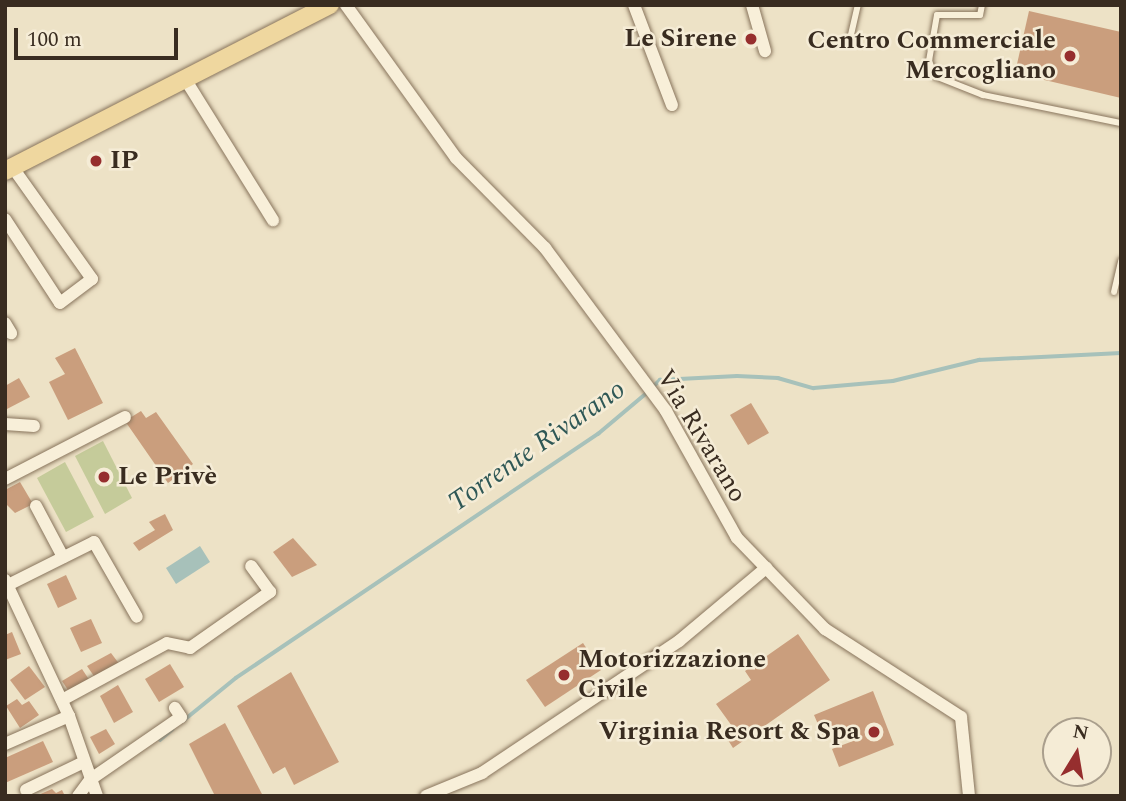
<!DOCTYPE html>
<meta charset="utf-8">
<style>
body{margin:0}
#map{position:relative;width:1126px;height:801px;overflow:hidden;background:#ede2c6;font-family:Spectral,serif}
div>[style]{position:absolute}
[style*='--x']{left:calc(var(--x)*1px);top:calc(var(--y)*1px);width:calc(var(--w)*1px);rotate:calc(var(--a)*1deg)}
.green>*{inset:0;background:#c5cb9a}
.water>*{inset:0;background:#a7c1ba}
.stream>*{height:3.5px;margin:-1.75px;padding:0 1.75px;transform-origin:1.75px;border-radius:1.75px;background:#a7c1ba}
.building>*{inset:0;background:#ca9e7d}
.roads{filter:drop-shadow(0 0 2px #88745c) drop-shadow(0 0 2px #88745c)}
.lane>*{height:6px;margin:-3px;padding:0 3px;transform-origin:3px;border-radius:3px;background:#f8efd9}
.street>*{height:12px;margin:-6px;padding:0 6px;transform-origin:6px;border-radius:6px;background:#f8efd9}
.primary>*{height:18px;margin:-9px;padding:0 9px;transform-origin:9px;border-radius:9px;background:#efd79f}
.dots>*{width:19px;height:19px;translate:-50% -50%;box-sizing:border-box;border:4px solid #f5ecd6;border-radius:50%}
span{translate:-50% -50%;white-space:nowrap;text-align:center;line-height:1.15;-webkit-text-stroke:5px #f5ecd6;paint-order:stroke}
.poi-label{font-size:26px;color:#392c20;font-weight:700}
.right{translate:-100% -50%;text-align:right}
.left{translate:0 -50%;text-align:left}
.street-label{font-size:26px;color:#392c20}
.water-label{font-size:28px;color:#2f5856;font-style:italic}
.frame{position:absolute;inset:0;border:7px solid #392c20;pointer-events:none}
.north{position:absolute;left:1042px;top:717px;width:70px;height:70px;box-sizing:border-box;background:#f5ecd6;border:2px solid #aa9f8d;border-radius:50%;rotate:11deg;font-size:19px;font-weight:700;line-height:28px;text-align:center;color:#392c20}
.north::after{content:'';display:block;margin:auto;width:24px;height:32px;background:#962e2e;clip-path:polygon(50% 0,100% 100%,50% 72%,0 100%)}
.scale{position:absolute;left:14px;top:28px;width:164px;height:32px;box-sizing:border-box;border:4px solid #392c20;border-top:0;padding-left:9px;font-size:21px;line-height:24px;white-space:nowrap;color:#392c20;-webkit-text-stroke:5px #f5ecd6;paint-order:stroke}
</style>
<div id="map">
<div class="green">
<div style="clip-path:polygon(103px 441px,132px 498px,105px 514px,75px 456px)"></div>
<div style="clip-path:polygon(65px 462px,94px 517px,66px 532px,37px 478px)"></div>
</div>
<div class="water">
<div style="clip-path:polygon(200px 546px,210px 562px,176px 584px,166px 568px)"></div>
</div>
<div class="stream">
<div style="--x:653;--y:387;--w:10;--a:-45"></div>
<div style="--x:660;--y:380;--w:77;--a:-3"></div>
<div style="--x:737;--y:376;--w:41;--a:2.8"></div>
<div style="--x:778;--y:378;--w:37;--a:16"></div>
<div style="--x:814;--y:388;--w:79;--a:-5.1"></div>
<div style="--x:893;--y:381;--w:89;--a:-13.7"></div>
<div style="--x:979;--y:360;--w:142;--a:-2.8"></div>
<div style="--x:183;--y:721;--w:68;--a:-39.1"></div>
<div style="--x:236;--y:678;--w:437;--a:-34"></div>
<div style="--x:598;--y:434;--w:65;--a:-40"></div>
<div style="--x:160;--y:740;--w:16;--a:-40"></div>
</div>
<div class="building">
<div style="clip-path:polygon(1029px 11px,1121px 32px,1121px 98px,1015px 73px)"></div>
<div style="clip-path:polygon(75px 348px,103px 403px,68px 420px,49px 382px,65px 374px,55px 358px)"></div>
<div style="clip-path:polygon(19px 378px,30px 397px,7px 409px,5px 386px)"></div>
<div style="clip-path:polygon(751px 403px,769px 433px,748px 445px,730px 415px)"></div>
<div style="clip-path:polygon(141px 411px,146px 418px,156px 412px,193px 464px,168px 483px,125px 421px)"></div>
<div style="clip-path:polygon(20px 482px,33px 504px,15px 513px,5px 503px,5px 490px)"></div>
<div style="clip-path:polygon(165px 514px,173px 530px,139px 551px,133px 543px,155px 530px,149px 522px)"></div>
<div style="clip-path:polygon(293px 538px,317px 565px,292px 577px,273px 552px)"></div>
<div style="clip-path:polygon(66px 575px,77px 599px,58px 608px,47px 584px)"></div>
<div style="clip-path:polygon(91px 619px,102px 643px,81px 652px,70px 628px)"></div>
<div style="clip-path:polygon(12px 632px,21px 654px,5px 660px,5px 635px)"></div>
<div style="clip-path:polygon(798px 634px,830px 680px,733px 748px,728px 740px,737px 733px,716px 704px,751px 680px,745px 671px)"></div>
<div style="clip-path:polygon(583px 643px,601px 670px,545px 707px,526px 680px)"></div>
<div style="clip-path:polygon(111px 653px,120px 665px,96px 679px,87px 666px)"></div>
<div style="clip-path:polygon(170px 664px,184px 687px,159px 702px,145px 679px)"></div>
<div style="clip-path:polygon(29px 666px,45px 687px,25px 700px,10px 680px)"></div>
<div style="clip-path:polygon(82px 669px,90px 681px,70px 693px,62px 681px)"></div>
<div style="clip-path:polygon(291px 672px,339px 762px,294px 785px,285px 767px,273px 774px,237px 706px)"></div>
<div style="clip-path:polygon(118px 685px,133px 712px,114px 723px,100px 696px)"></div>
<div style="clip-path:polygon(873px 691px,894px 745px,839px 767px,832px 749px,861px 738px,856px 726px,824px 738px,814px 715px)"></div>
<div style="clip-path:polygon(17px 699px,22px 705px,29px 701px,39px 715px,20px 728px,6px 706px)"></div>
<div style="clip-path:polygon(225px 723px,263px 796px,215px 796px,189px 744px)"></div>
<div style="clip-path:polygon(106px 729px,115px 744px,99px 754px,90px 737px)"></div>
<div style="clip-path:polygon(43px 741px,53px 762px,5px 783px,5px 758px)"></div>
<div style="clip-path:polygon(52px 789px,56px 793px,62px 790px,65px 796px,36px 796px)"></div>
</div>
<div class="roads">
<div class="lane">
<div style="--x:982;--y:5;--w:10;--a:101"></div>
<div style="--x:980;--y:15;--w:43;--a:180"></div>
<div style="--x:937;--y:15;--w:47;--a:99.9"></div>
<div style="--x:929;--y:61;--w:16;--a:68"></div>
<div style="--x:935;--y:76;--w:52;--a:21.6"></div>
<div style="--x:983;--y:95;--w:141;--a:11.5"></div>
<div style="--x:850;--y:39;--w:35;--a:-77"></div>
<div style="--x:1114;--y:292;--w:32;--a:-77"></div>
</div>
<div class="street">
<div style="--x:346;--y:5;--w:188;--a:54.3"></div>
<div style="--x:456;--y:158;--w:127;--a:45.3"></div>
<div style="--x:545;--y:248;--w:203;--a:53.4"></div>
<div style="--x:666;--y:411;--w:145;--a:60.8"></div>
<div style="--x:737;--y:538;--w:127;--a:46"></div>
<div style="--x:825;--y:629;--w:162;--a:32.9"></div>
<div style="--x:961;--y:717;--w:79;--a:84.2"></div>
<div style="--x:634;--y:5;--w:107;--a:69.2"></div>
<div style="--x:752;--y:5;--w:48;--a:74.2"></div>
<div style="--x:187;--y:82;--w:163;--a:58.1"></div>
<div style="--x:5;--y:219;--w:100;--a:56.8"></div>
<div style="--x:60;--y:303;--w:40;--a:-37"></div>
<div style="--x:92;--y:279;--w:136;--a:-125.4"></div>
<div style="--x:5;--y:323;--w:12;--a:59"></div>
<div style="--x:5;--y:424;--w:29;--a:4"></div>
<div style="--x:5;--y:479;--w:135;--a:-27.3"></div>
<div style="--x:36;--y:506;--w:58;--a:62.1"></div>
<div style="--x:5;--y:580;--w:150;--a:64.8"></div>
<div style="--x:69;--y:716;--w:85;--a:70.7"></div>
<div style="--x:8;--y:585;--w:96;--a:-26.6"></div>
<div style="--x:94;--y:542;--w:86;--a:60.2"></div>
<div style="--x:62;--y:700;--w:119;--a:-28.5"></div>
<div style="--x:167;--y:643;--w:24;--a:12"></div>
<div style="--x:190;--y:648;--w:98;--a:-35"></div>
<div style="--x:270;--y:592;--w:32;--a:-126"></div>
<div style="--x:5;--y:744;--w:70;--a:-23.6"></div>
<div style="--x:26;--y:790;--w:64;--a:-25.8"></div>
<div style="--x:78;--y:796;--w:21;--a:-53"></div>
<div style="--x:91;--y:779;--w:109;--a:-34.6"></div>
<div style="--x:181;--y:717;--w:11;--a:-124"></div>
<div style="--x:426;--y:796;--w:61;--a:-22.3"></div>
<div style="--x:482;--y:773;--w:237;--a:-33.8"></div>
<div style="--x:679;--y:641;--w:114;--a:-40"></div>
</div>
<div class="primary">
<div style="--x:5;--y:171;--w:365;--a:-27.1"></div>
</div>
</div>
<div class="dots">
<div style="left:751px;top:39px;background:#962e2e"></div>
<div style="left:1070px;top:56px;background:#962e2e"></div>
<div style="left:96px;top:161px;background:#962e2e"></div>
<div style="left:104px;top:477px;background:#962e2e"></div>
<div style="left:564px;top:675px;background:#962e2e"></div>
<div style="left:874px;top:732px;background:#962e2e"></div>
</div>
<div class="poi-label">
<span class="right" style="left:737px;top:39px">Le Sirene</span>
<span class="right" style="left:1056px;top:56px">Centro Commerciale<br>Mercogliano</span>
<span class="left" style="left:110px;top:161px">IP</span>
<span class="left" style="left:118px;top:477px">Le Privè</span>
<span class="left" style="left:578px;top:675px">Motorizzazione<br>Civile</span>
<span class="right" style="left:860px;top:732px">Virginia Resort &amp; Spa</span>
</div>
<div class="street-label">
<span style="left:701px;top:436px;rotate:59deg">Via Rivarano</span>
</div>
<div class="water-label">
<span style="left:537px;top:446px;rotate:-35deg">Torrente Rivarano</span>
</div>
<div class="frame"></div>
<div class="north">N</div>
<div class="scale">100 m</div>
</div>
